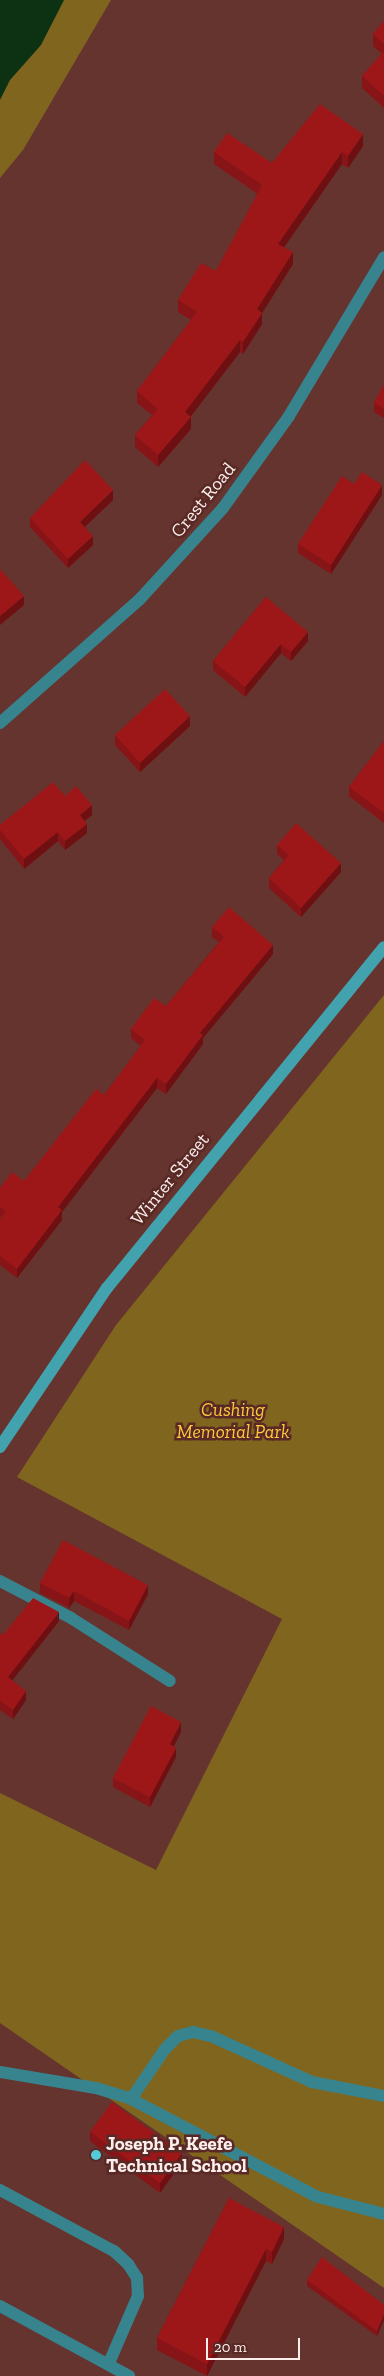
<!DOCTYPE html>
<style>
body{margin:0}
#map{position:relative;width:384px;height:2376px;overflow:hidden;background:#65342f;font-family:"Zilla Slab",serif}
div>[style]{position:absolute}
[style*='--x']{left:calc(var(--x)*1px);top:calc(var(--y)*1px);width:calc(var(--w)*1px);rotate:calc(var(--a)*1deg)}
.green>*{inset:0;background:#80651f}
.water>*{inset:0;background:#0c3113}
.lane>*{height:12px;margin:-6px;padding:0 6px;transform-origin:6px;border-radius:6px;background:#38848e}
.street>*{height:12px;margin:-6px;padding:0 6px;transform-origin:6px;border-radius:6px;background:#38848e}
.secondary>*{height:12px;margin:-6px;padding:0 6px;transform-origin:6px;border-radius:6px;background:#42a3af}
.wall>*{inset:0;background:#871416}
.shaded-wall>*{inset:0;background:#6e1012}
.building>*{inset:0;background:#9d1719}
.dots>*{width:14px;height:14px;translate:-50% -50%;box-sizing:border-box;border:2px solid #592925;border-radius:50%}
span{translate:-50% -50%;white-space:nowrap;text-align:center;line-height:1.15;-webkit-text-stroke:5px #592925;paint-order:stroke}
.street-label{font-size:19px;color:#fbeeec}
.park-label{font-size:19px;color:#fec93d;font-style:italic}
.poi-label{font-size:19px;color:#fbeeec;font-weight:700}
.left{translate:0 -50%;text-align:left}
.scale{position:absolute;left:206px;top:2338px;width:94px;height:22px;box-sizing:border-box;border:2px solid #fbeeec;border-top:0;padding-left:6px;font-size:15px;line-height:18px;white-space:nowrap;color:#fbeeec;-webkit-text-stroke:4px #592925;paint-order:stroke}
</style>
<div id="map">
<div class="green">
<div style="clip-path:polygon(0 0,111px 0,23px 150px,0 178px)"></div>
<div style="clip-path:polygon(384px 995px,384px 2288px,0 2023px,0 1793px,156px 1870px,282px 1619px,17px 1477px,116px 1325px)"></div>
</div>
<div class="water">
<div style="clip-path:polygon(0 0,64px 0,41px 45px,10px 80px,0 100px)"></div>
</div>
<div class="lane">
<div style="--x:0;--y:1581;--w:80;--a:27.5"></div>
<div style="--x:71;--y:1618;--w:117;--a:32.5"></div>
<div style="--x:0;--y:2072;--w:97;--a:9.5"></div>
<div style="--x:96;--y:2088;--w:37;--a:17"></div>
<div style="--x:131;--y:2099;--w:211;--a:27.7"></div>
<div style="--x:318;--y:2197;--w:68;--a:14.4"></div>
<div style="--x:131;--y:2099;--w:60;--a:-55.8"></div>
<div style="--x:165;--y:2049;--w:18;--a:-45"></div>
<div style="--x:178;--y:2036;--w:16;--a:-15"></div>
<div style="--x:193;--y:2032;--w:18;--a:13"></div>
<div style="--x:211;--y:2036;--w:111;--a:24.5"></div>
<div style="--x:312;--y:2082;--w:73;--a:11"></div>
<div style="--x:0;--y:2190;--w:129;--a:28.2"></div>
<div style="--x:114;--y:2251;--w:19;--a:43"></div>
<div style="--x:128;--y:2264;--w:17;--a:57"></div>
<div style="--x:137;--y:2278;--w:18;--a:87"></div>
<div style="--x:138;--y:2296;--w:73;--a:113.4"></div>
<div style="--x:0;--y:2306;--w:147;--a:28.5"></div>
</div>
<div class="street">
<div style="--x:0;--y:723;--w:187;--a:-41.5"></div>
<div style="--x:140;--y:599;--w:123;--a:-47.6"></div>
<div style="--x:223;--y:508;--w:113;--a:-54.3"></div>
<div style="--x:289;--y:416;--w:185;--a:-59.1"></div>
</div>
<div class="secondary">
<div style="--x:0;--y:1447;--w:192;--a:-56.1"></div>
<div style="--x:107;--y:1288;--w:439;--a:-50.9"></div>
</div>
<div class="wall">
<div style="clip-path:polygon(384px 21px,384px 108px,362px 88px,362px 76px,382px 54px,373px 46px,373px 34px)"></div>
<div style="clip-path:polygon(363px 146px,348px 168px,342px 164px,284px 247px,293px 264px,262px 313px,262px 324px,243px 354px,240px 352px,190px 417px,191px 429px,158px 467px,135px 447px,135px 435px,152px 415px,137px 403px,137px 391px,191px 320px,178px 312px,178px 300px,216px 271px,258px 194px,214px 164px,214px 152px,272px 163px)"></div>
<div style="clip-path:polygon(384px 385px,384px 418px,374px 412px,374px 403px)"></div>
<div style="clip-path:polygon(354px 484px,382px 495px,331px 574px,298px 553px,298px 544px)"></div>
<div style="clip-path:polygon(113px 500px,85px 527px,93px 545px,68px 568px,30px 527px,30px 518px)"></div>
<div style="clip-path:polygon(266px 597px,308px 641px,291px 661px,281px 653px,245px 697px,213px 670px,213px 661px)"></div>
<div style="clip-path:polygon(190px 726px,140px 772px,115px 745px,115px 735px)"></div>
<div style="clip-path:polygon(384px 741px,384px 823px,349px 796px,349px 787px)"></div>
<div style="clip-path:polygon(65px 796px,92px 815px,85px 821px,87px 833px,65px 850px,58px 841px,24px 869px,0 839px,0 825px)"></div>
<div style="clip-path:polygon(277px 845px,341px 872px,301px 917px,269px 888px,269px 878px,284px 860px,277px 854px)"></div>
<div style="clip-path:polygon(212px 927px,273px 954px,203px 1038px,203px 1044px,166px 1094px,157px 1088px,62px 1212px,62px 1220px,17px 1278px,0 1265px,0 1219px,1px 1217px,0 1216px,0 1188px,24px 1181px,104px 1095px,141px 1046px,131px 1038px,131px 1029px,166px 1006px,219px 942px,212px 937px)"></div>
<div style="clip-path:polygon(40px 1583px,148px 1594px,129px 1630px,74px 1601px,69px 1608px,40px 1593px)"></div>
<div style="clip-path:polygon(59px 1621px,12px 1680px,26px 1700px,13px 1719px,0 1710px,0 1633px,3px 1635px)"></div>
<div style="clip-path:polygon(181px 1732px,174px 1746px,176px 1757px,150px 1807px,113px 1787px,113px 1778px)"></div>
<div style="clip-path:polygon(90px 2132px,182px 2162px,160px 2193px,90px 2141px)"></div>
<div style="clip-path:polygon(229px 2198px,284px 2239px,272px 2264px,266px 2261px,207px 2376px,157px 2350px,157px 2338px)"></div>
<div style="clip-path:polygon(307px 2280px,384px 2305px,377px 2336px,307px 2286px)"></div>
</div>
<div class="shaded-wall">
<div style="clip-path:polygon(363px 134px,363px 146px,348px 168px,348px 156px)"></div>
<div style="clip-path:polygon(342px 152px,342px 164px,278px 256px,278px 244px)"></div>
<div style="clip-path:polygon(293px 252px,293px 264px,257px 321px,257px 309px)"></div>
<div style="clip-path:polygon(262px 313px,262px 324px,243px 354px,243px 342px)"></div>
<div style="clip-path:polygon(240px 340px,240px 352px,185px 424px,185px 412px)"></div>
<div style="clip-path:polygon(191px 417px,191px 429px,158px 467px,158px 455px)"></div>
<div style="clip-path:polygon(382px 485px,382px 495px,331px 574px,331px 565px)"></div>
<div style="clip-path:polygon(113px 490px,113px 500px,80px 531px,80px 522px)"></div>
<div style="clip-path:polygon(93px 536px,93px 545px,68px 568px,68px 559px)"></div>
<div style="clip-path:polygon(24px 596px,24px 605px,0 625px,0 616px)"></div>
<div style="clip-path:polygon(308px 632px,308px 641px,291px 661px,291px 652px)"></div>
<div style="clip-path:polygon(281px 644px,281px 653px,245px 697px,245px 687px)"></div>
<div style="clip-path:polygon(190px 716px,190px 726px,140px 772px,140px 763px)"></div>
<div style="clip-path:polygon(92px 805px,92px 815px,80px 824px,80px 815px)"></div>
<div style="clip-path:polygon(87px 824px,87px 833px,65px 850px,65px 841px)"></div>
<div style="clip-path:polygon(58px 832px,58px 841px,24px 869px,24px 859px)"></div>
<div style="clip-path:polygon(341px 863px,341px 872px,301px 917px,301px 908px)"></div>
<div style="clip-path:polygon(273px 945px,273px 954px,203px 1038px,203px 1044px,166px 1094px,166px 1084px,200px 1033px)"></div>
<div style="clip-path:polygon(157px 1078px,157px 1088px,62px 1212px,62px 1220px,17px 1278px,17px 1269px,58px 1207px)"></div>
<div style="clip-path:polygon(148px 1585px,148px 1594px,129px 1630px,129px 1621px)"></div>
<div style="clip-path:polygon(74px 1591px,74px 1601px,69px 1608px,69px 1598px)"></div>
<div style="clip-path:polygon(59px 1612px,59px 1621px,8px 1686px,8px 1677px)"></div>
<div style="clip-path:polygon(26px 1691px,26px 1700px,13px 1719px,13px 1710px)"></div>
<div style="clip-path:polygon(181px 1722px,181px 1732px,170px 1754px,170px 1744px)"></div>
<div style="clip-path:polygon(176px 1748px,176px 1757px,150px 1807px,150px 1797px)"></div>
<div style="clip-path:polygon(182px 2153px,182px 2162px,160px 2193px,160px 2183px)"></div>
<div style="clip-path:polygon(284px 2227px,284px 2239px,272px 2264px,272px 2252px)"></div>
<div style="clip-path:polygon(266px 2249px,266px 2261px,207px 2376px,207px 2364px)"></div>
<div style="clip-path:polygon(384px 2314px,384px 2320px,377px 2336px,377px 2331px)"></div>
</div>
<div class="building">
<div style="clip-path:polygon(384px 21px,384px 44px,373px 34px)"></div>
<div style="clip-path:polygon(384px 51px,384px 96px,362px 76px)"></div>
<div style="clip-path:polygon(320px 104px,363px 134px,348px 156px,342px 152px,278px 244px,293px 252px,257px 309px,262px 313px,243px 342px,240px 340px,185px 412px,191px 417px,158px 455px,135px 435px,158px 409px,137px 391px,197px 312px,178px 300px,201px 263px,216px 271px,262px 185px,214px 152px,227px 133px,272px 163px)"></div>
<div style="clip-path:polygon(384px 385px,384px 409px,374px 403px)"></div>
<div style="clip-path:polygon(85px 460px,113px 490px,80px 522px,93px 536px,68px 559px,30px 518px)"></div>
<div style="clip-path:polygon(362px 472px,382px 485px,331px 565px,298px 544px,342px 476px,354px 484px)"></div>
<div style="clip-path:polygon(0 569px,24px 596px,0 616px)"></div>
<div style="clip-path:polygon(266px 597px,308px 632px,291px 652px,281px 644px,245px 687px,213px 661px)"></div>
<div style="clip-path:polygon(165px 689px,190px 716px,140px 763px,115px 735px)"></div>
<div style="clip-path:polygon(384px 741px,384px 813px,349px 787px)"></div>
<div style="clip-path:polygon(53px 782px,65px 796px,76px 786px,92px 805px,80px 815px,87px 824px,65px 841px,58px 832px,24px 859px,0 830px,0 825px)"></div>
<div style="clip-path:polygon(296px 823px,341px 863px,301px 908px,269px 878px,289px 855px,277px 845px)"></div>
<div style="clip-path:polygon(229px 907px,273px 945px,200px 1033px,203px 1035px,166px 1084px,157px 1078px,58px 1207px,62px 1210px,17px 1269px,0 1256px,0 1219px,6px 1211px,0 1207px,0 1188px,12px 1172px,24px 1181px,96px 1089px,104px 1095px,145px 1040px,131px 1029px,154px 998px,166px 1006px,224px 937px,212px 927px)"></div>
<div style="clip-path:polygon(63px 1540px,148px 1585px,129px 1621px,74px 1591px,69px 1598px,40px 1583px)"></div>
<div style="clip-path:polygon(33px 1598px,59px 1612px,8px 1677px,26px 1691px,13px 1710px,0 1701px,0 1633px,3px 1635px)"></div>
<div style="clip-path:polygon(151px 1706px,181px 1722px,170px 1744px,176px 1748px,150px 1797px,113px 1778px)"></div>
<div style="clip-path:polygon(112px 2102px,182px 2153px,160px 2183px,90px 2132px)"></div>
<div style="clip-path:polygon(229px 2198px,284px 2227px,272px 2252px,266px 2249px,207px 2364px,157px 2338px)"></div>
<div style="clip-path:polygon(322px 2257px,384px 2305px,384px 2314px,377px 2331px,307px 2280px)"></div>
</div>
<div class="dots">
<div style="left:96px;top:2155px;background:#53cbda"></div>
</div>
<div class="street-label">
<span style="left:203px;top:500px;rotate:-51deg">Crest Road</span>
<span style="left:170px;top:1179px;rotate:-51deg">Winter Street</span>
</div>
<div class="park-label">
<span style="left:233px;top:1421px">Cushing<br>Memorial Park</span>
</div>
<div class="poi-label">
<span class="left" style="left:106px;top:2155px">Joseph P. Keefe<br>Technical School</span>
</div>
<div class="scale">20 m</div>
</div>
